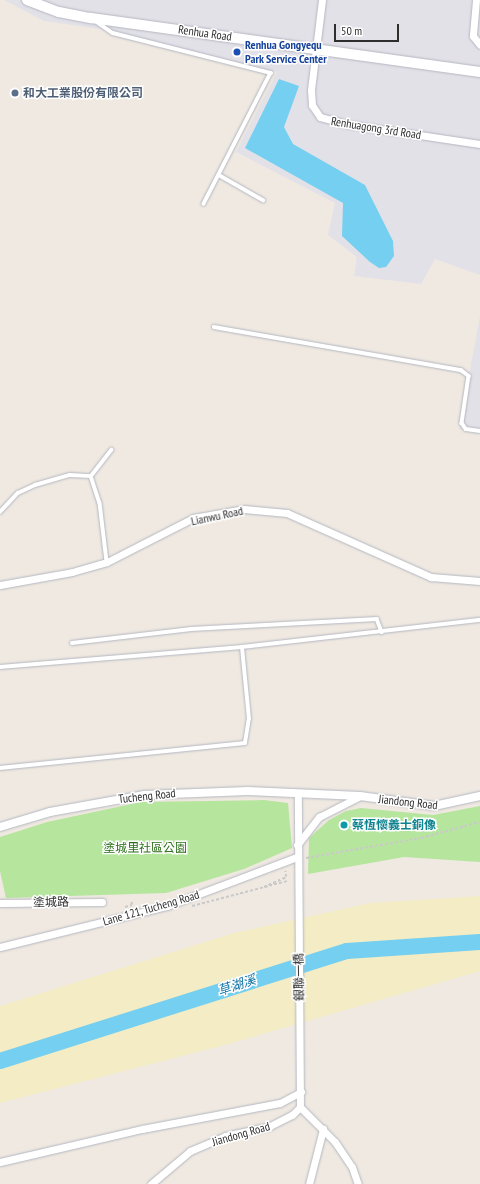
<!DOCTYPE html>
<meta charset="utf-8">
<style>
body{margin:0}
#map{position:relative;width:480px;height:1184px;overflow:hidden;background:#efe9e1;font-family:"PT Sans Narrow","Noto Sans TC",sans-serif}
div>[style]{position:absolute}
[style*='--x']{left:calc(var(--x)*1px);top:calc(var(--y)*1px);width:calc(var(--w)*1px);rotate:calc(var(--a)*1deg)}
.industrial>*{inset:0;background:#e3e1e8}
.green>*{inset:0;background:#b6e59e}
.sand>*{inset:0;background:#f3ecc5}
.water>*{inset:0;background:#75cff0}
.river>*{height:16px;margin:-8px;padding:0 8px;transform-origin:8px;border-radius:8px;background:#75cff0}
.path>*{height:1.5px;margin-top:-0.75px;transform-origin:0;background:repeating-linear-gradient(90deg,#c9c9c9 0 3px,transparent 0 5px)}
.roads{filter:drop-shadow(0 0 1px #b4b7c1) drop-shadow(0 0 1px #b4b7c1)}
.service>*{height:3.5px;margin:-1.75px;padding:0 1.75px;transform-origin:1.75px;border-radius:1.75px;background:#fff}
.minor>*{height:7px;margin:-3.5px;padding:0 3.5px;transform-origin:3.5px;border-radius:3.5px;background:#fff}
.tertiary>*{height:8px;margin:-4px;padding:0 4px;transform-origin:4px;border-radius:4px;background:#fff}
.secondary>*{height:10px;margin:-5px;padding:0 5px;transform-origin:5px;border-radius:5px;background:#fff}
.dots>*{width:11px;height:11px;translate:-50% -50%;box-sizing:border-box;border:2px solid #fff;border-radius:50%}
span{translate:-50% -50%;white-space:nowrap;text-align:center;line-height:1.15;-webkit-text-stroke:3px #fff;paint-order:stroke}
.street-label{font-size:12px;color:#2e2e2e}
.transit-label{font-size:12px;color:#164399;font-weight:700}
.left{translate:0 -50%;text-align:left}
.service-label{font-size:12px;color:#4e5e75;font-weight:700}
.culture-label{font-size:12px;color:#0d838f;font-weight:700}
.park-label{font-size:12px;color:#2c6e1b}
.water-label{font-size:13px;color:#0d6fa3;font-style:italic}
.scale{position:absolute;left:334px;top:24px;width:65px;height:18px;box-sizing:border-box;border:2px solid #2e2e2e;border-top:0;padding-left:5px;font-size:12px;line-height:14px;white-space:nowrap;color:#2e2e2e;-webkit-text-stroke:3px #fff;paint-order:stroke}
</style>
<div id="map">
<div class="industrial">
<div style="clip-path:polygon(4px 0,480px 0,480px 275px,435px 259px,421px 284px,354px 276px,357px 257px,328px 235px,335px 203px,236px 152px,277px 72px,156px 45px,114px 31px,44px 21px)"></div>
<div style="clip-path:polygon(480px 316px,480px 432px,459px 429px)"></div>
</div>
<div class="green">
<div style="clip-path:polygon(264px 800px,288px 803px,292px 848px,244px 869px,166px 893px,6px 898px,0 871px,0 837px,47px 822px,141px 802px)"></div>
<div style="clip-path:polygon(480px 806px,480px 862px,404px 857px,308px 874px,309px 838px,329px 820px,346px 811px,361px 808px,433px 815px)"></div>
</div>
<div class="sand">
<div style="clip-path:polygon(480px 896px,480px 971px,225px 1045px,0 1103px,0 1006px,234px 933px,370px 903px)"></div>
</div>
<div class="water">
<div style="clip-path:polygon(279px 79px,299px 86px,284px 127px,293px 144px,365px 185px,393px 241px,394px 256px,386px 267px,379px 268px,370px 262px,342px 236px,343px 203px,245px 148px)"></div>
</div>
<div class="river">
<div style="--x:0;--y:1061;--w:364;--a:-17.6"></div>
<div style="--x:347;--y:951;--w:133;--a:-3.9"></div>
</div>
<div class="path">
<div style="--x:306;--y:858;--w:117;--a:-9.9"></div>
<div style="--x:421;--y:838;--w:61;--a:-15.2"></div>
<div style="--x:264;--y:887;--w:24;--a:-24"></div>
<div style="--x:286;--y:877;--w:6;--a:-99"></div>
<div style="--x:192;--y:906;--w:98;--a:-14.7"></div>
<div style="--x:125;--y:907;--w:7;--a:-16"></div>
<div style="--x:132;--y:905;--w:3;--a:-108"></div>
</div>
<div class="roads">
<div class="service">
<div style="--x:97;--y:22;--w:19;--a:35"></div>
<div style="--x:113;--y:33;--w:163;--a:14.2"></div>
<div style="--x:271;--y:73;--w:147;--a:117.1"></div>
<div style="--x:219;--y:175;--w:51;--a:29.6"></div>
<div style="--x:214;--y:327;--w:251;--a:9.9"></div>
<div style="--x:461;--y:370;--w:10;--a:37"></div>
<div style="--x:469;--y:376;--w:48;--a:98.5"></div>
<div style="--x:462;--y:423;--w:7;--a:56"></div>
<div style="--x:466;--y:429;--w:14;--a:8"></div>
<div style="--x:91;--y:476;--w:33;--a:-52"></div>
<div style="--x:0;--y:512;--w:26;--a:-47"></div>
<div style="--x:18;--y:493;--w:19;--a:-25"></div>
<div style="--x:35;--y:485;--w:36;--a:-16"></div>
<div style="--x:70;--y:475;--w:21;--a:3"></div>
<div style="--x:91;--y:476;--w:28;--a:72"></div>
<div style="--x:100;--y:503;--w:59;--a:83.2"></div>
<div style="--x:72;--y:643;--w:120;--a:-6.7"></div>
<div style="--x:191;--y:629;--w:186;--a:-3.1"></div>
<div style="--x:377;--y:619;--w:14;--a:69"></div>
<div style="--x:0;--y:667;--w:243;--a:-4.7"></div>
<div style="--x:242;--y:647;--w:240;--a:-6.5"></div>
<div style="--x:0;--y:768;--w:246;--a:-5.8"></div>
<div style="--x:245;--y:743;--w:24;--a:-81"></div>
<div style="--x:249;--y:719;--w:72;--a:-95.6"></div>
</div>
<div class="minor">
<div style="--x:322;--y:0;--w:91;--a:97"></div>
<div style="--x:311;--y:90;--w:15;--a:86"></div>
<div style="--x:312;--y:105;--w:14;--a:56"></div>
<div style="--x:320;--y:117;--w:27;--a:15"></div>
<div style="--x:346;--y:124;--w:135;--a:8.5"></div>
<div style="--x:476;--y:0;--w:36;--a:95"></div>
<div style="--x:473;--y:36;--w:11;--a:52"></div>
<div style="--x:0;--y:585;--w:73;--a:-10.2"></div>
<div style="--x:72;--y:572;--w:36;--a:-16"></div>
<div style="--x:107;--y:562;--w:97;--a:-27.1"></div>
<div style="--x:193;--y:518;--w:52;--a:-10"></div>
<div style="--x:244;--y:509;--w:43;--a:5.3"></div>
<div style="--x:287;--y:513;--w:158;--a:24"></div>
<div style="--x:431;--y:577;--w:49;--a:4.7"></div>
<div style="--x:297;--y:845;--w:36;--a:-52"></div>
<div style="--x:319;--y:817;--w:46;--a:-27.1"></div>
<div style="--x:0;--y:903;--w:102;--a:-0.6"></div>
<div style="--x:0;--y:947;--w:172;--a:-13.8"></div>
<div style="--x:167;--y:906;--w:139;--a:-20.7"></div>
<div style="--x:300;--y:1107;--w:49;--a:45"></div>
<div style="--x:335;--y:1142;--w:30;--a:56"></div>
<div style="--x:352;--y:1167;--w:18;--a:71"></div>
<div style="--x:0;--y:1162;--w:146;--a:-13.1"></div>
<div style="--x:142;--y:1129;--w:140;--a:-10.7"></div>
<div style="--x:280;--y:1103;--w:24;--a:-28"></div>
<div style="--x:151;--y:1184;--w:51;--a:-40.2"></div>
<div style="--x:190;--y:1151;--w:38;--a:-23"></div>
<div style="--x:225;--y:1136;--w:46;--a:-12.5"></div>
<div style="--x:270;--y:1126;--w:25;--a:-27"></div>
<div style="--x:292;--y:1115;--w:11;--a:-45"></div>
<div style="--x:300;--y:1107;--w:314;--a:-90.4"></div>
<div style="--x:309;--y:1184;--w:57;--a:-75.7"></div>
</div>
<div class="tertiary">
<div style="--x:0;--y:827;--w:52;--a:-16.7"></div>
<div style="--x:50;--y:812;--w:96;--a:-10.3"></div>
<div style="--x:144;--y:795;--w:104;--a:-2.2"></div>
<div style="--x:248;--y:791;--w:112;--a:2.6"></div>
<div style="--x:360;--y:796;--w:75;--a:7.7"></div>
<div style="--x:434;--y:806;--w:47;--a:-12.3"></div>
</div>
<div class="secondary">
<div style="--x:27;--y:0;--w:34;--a:21"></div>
<div style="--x:59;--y:12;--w:33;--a:11"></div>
<div style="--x:91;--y:18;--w:393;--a:7.9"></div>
</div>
</div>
<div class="dots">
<div style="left:237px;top:52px;background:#1a4fb4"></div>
<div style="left:15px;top:93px;background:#5c6f8a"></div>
<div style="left:344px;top:825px;background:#0f9aa8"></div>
</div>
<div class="street-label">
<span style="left:205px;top:33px;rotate:8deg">Renhua Road</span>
<span style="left:376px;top:128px;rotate:9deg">Renhuagong 3rd Road</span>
<span style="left:217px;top:516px;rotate:-12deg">Lianwu Road</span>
<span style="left:147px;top:796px;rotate:-6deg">Tucheng Road</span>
<span style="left:408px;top:802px;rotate:6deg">Jiandong Road</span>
<span style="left:51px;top:902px;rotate:-1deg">塗城路</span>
<span style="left:151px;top:908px;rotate:-16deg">Lane 121, Tucheng Road</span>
<span style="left:299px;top:977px;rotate:-91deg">銀聯一橋</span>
<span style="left:241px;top:1134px;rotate:-16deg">Jiandong Road</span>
</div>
<div class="transit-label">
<span class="left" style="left:245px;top:52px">Renhua Gongyequ<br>Park Service Center</span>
</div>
<div class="service-label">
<span class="left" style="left:23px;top:93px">和大工業股份有限公司</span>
</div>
<div class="culture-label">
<span class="left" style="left:352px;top:825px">蔡恆懷義士銅像</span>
</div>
<div class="park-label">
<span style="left:145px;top:848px">塗城里社區公園</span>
</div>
<div class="water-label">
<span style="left:237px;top:986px;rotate:-18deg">草湖溪</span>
</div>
<div class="scale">50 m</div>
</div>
